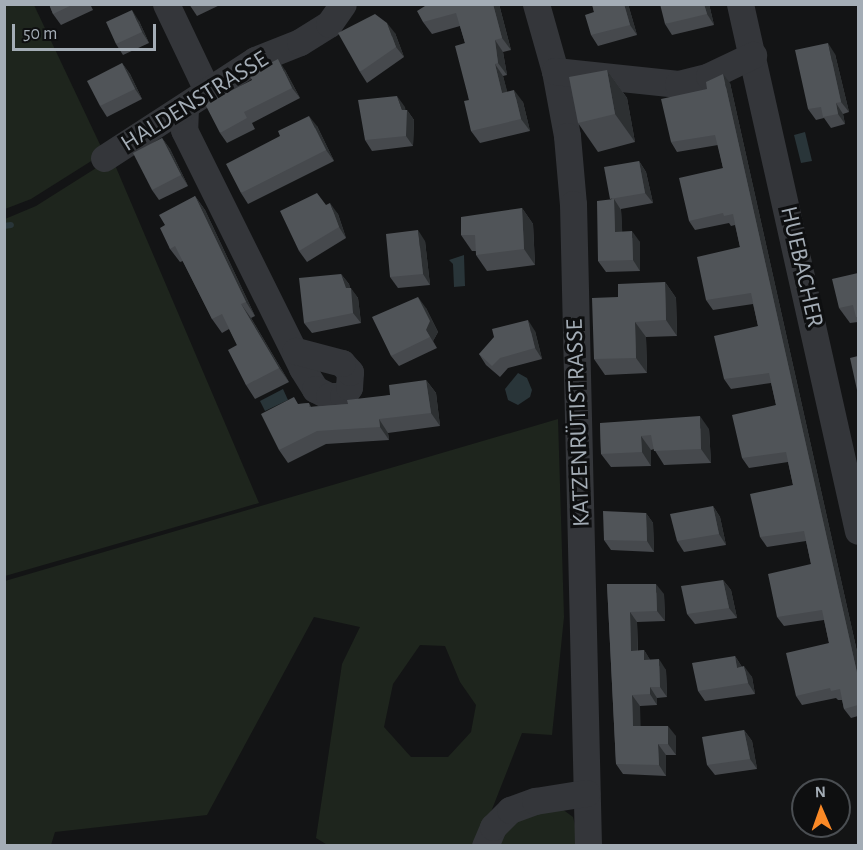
<!DOCTYPE html>
<meta charset="utf-8">
<style>
body{margin:0}
#map{position:relative;width:863px;height:850px;overflow:hidden;background:#131415;font-family:"Alegreya Sans",sans-serif}
div>[style]{position:absolute}
[style*='--x']{left:calc(var(--x)*1px);top:calc(var(--y)*1px);width:calc(var(--w)*1px);rotate:calc(var(--a)*1deg)}
.green>*{inset:0;background:#1e251d}
.water>*{inset:0;background:#293539}
.stream>*{height:6px;margin:-3px;padding:0 3px;transform-origin:3px;border-radius:3px;background:#293539}
.minor>*{height:27px;margin:-13.5px;padding:0 13.5px;transform-origin:13.5px;border-radius:13.5px;background:#34363a}
.wall>*{inset:0;background:#46494d}
.shaded-wall>*{inset:0;background:#2d3032}
.building>*{inset:0;background:#505458}
span{translate:-50% -50%;white-space:nowrap;text-align:center;line-height:1.15;-webkit-text-stroke:6px #0e0f10;paint-order:stroke}
.street-label{font-size:24px;color:#a4adb6}
.frame{position:absolute;inset:0;border:6px solid #a4adb6;pointer-events:none}
.north{position:absolute;left:791px;top:778px;width:60px;height:60px;box-sizing:border-box;background:#0e0f10;border:2px solid #4a4e52;border-radius:50%;rotate:358deg;font-size:16px;font-weight:700;line-height:24px;text-align:center;color:#a4adb6}
.north::after{content:'';display:block;margin:auto;width:21px;height:27px;background:#fa8926;clip-path:polygon(50% 0,100% 100%,50% 72%,0 100%)}
.scale{position:absolute;left:12px;top:24px;width:144px;height:27px;box-sizing:border-box;border:3px solid #a4adb6;border-top:0;padding-left:8px;font-size:18px;line-height:21px;white-space:nowrap;color:#a4adb6;-webkit-text-stroke:4px #0e0f10;paint-order:stroke}
</style>
<div id="map">
<div class="green">
<div style="clip-path:polygon(5px 5px,34px 5px,104px 153px,31px 199px,5px 209px)"></div>
<div style="clip-path:polygon(112px 158px,259px 503px,5px 576px,5px 219px,36px 206px)"></div>
<div style="clip-path:polygon(evenodd,558px 419px,564px 617px,552px 735px,522px 733px,478px 845px,329px 846px,316px 838px,342px 664px,360px 627px,314px 617px,207px 815px,55px 832px,51px 845px,5px 846px,5px 581px,558px 419px,420px 645px,445px 646px,460px 682px,476px 705px,471px 732px,448px 757px,411px 757px,384px 727px,393px 684px,420px 645px)"></div>
<div style="clip-path:polygon(558px 806px,573px 817px,580px 845px,492px 846px,520px 814px)"></div>
</div>
<div class="water">
<div style="clip-path:polygon(805px 132px,812px 161px,801px 163px,794px 135px)"></div>
<div style="clip-path:polygon(464px 255px,465px 286px,454px 287px,453px 264px,449px 260px)"></div>
<div style="clip-path:polygon(518px 373px,527px 378px,532px 390px,530px 397px,518px 405px,508px 400px,505px 389px)"></div>
<div style="clip-path:polygon(283px 389px,288px 400px,265px 411px,260px 401px)"></div>
</div>
<div class="stream">
<div style="--x:4;--y:226;--w:7;--a:-8"></div>
</div>
<div class="minor">
<div style="--x:166;--y:4;--w:98;--a:64.5"></div>
<div style="--x:536;--y:4;--w:70;--a:74.2"></div>
<div style="--x:555;--y:71;--w:66;--a:79.5"></div>
<div style="--x:567;--y:136;--w:68;--a:85"></div>
<div style="--x:573;--y:204;--w:642;--a:88.66"></div>
<div style="--x:740;--y:4;--w:540;--a:77.38"></div>
<div style="--x:555;--y:71;--w:124;--a:6"></div>
<div style="--x:678;--y:84;--w:32;--a:-14"></div>
<div style="--x:709;--y:76;--w:49;--a:-25.5"></div>
<div style="--x:185;--y:107;--w:23;--a:92"></div>
<div style="--x:184;--y:130;--w:266;--a:63.6"></div>
<div style="--x:302;--y:368;--w:25;--a:58"></div>
<div style="--x:315;--y:389;--w:16;--a:27"></div>
<div style="--x:329;--y:396;--w:14;--a:0"></div>
<div style="--x:343;--y:396;--w:11;--a:-56"></div>
<div style="--x:349;--y:387;--w:15;--a:-86"></div>
<div style="--x:350;--y:372;--w:12;--a:-132"></div>
<div style="--x:342;--y:363;--w:48;--a:-165.4"></div>
<div style="--x:104;--y:158;--w:180;--a:-33"></div>
<div style="--x:255;--y:60;--w:48;--a:-21.8"></div>
<div style="--x:300;--y:42;--w:34;--a:-32"></div>
<div style="--x:329;--y:24;--w:24;--a:-55"></div>
<div style="--x:485;--y:846;--w:21;--a:-67"></div>
<div style="--x:493;--y:827;--w:24;--a:-45"></div>
<div style="--x:510;--y:810;--w:27;--a:-20"></div>
<div style="--x:535;--y:801;--w:52;--a:-8.9"></div>
</div>
<div class="wall">
<div style="clip-path:polygon(49px 4px,90px 4px,93px 10px,61px 25px,53px 14px)"></div>
<div style="clip-path:polygon(189px 4px,222px 4px,197px 16px)"></div>
<div style="clip-path:polygon(499px 4px,511px 50px,503px 52px,507px 75px,503px 76px,507px 92px,523px 102px,530px 131px,480px 143px,471px 131px,465px 43px,460px 26px,432px 34px,423px 22px,425px 6px)"></div>
<div style="clip-path:polygon(592px 4px,628px 4px,637px 35px,598px 46px,591px 35px,594px 12px)"></div>
<div style="clip-path:polygon(709px 4px,714px 25px,672px 35px,665px 24px)"></div>
<div style="clip-path:polygon(139px 21px,149px 43px,123px 55px,116px 44px)"></div>
<div style="clip-path:polygon(395px 33px,404px 57px,367px 83px,360px 72px)"></div>
<div style="clip-path:polygon(835px 54px,849px 112px,843px 114px,845px 124px,831px 128px,824px 118px,816px 120px,808px 109px)"></div>
<div style="clip-path:polygon(122px 63px,130px 74px,142px 99px,107px 117px,100px 106px)"></div>
<div style="clip-path:polygon(285px 70px,300px 98px,252px 123px,255px 129px,227px 143px,220px 133px)"></div>
<div style="clip-path:polygon(607px 70px,627px 98px,635px 142px,598px 152px,578px 123px)"></div>
<div style="clip-path:polygon(730px 83px,858px 656px,858px 716px,851px 718px,844px 709px,842px 700px,838px 700px,836px 698px,802px 705px,796px 696px,829px 643px,824px 620px,784px 626px,777px 617px,811px 564px,806px 541px,767px 547px,760px 537px,793px 485px,788px 462px,749px 468px,742px 458px,776px 405px,771px 383px,731px 389px,724px 379px,758px 326px,753px 304px,713px 310px,706px 300px,740px 247px,735px 225px,731px 226px,729px 223px,695px 230px,689px 221px,723px 168px,718px 145px,677px 152px,671px 142px)"></div>
<div style="clip-path:polygon(405px 107px,405px 110px,407px 110px,414px 120px,413px 146px,372px 151px,365px 140px)"></div>
<div style="clip-path:polygon(317px 126px,334px 161px,248px 204px,241px 193px)"></div>
<div style="clip-path:polygon(162px 138px,170px 149px,188px 186px,159px 200px,152px 190px)"></div>
<div style="clip-path:polygon(639px 161px,646px 172px,653px 203px,621px 209px,622px 232px,640px 242px,640px 271px,606px 272px,598px 261px,611px 200px)"></div>
<div style="clip-path:polygon(195px 196px,205px 210px,255px 316px,251px 318px,289px 382px,255px 399px,246px 385px,237px 345px,229px 329px,222px 333px,212px 319px,183px 261px,180px 262px,170px 249px,165px 225px)"></div>
<div style="clip-path:polygon(326px 205px,338px 214px,346px 238px,307px 262px,299px 251px)"></div>
<div style="clip-path:polygon(522px 208px,533px 224px,535px 265px,487px 271px,476px 255px,476px 251px,472px 251px,461px 235px)"></div>
<div style="clip-path:polygon(425px 241px,430px 285px,398px 288px,390px 277px)"></div>
<div style="clip-path:polygon(858px 273px,858px 322px,850px 323px,839px 308px)"></div>
<div style="clip-path:polygon(341px 274px,349px 284px,350px 288px,358px 298px,361px 323px,312px 333px,304px 323px)"></div>
<div style="clip-path:polygon(665px 282px,676px 298px,677px 336px,646px 337px,647px 373px,605px 375px,594px 359px,618px 297px)"></div>
<div style="clip-path:polygon(426px 308px,438px 332px,433px 341px,437px 348px,399px 366px,391px 356px)"></div>
<div style="clip-path:polygon(535px 331px,542px 359px,508px 368px,500px 377px,486px 365px,479px 354px)"></div>
<div style="clip-path:polygon(426px 380px,436px 393px,440px 426px,388px 433px,389px 440px,326px 444px,288px 463px,279px 450px,299px 404px,309px 403px,311px 407px,348px 404px,390px 395px)"></div>
<div style="clip-path:polygon(600px 423px,709px 429px,711px 463px,664px 465px,654px 449px,651px 450px,651px 466px,611px 467px,601px 454px)"></div>
<div style="clip-path:polygon(713px 506px,720px 517px,726px 545px,684px 552px,677px 541px)"></div>
<div style="clip-path:polygon(646px 513px,653px 523px,654px 552px,611px 550px,604px 540px)"></div>
<div style="clip-path:polygon(723px 580px,731px 590px,737px 618px,695px 624px,687px 614px)"></div>
<div style="clip-path:polygon(607px 584px,664px 594px,665px 621px,637px 622px,638px 651px,644px 650px,650px 660px,666px 670px,667px 697px,657px 698px,657px 705px,640px 706px,640px 726px,676px 736px,676px 755px,666px 755px,666px 776px,623px 774px,616px 764px)"></div>
<div style="clip-path:polygon(735px 656px,742px 667px,752px 677px,755px 694px,705px 701px,698px 691px)"></div>
<div style="clip-path:polygon(744px 730px,752px 741px,757px 769px,715px 775px,707px 765px)"></div>
</div>
<div class="shaded-wall">
<div style="clip-path:polygon(493px 4px,499px 4px,511px 50px,502px 38px)"></div>
<div style="clip-path:polygon(624px 4px,628px 4px,637px 35px,630px 25px)"></div>
<div style="clip-path:polygon(704px 4px,709px 4px,714px 25px,707px 14px)"></div>
<div style="clip-path:polygon(132px 10px,139px 21px,149px 43px,142px 32px)"></div>
<div style="clip-path:polygon(387px 23px,395px 33px,404px 57px,396px 47px)"></div>
<div style="clip-path:polygon(495px 40px,503px 52px,507px 75px,498px 63px)"></div>
<div style="clip-path:polygon(828px 43px,835px 54px,849px 112px,841px 102px)"></div>
<div style="clip-path:polygon(278px 59px,285px 70px,300px 98px,292px 88px)"></div>
<div style="clip-path:polygon(122px 63px,130px 74px,142px 99px,135px 89px)"></div>
<div style="clip-path:polygon(495px 64px,503px 76px,511px 105px,502px 93px)"></div>
<div style="clip-path:polygon(607px 70px,627px 98px,635px 142px,615px 114px)"></div>
<div style="clip-path:polygon(723px 74px,730px 83px,858px 656px,858px 677px)"></div>
<div style="clip-path:polygon(514px 90px,523px 102px,530px 131px,521px 119px)"></div>
<div style="clip-path:polygon(397px 96px,405px 107px,406px 112px,407px 110px,414px 120px,413px 146px,406px 136px,402px 110px)"></div>
<div style="clip-path:polygon(836px 103px,843px 114px,845px 124px,838px 114px)"></div>
<div style="clip-path:polygon(309px 116px,317px 126px,334px 161px,326px 150px)"></div>
<div style="clip-path:polygon(162px 138px,170px 149px,188px 186px,181px 175px)"></div>
<div style="clip-path:polygon(639px 161px,646px 172px,653px 203px,645px 193px)"></div>
<div style="clip-path:polygon(195px 196px,205px 210px,255px 316px,246px 302px)"></div>
<div style="clip-path:polygon(614px 199px,621px 210px,623px 243px,615px 232px)"></div>
<div style="clip-path:polygon(330px 203px,338px 214px,346px 238px,339px 227px)"></div>
<div style="clip-path:polygon(522px 208px,533px 224px,535px 265px,524px 249px)"></div>
<div style="clip-path:polygon(418px 230px,425px 241px,430px 285px,423px 274px)"></div>
<div style="clip-path:polygon(632px 231px,640px 242px,640px 271px,633px 260px)"></div>
<div style="clip-path:polygon(341px 274px,349px 284px,351px 290px,351px 288px,358px 298px,361px 323px,353px 313px)"></div>
<div style="clip-path:polygon(665px 282px,676px 298px,677px 336px,666px 320px)"></div>
<div style="clip-path:polygon(418px 297px,426px 308px,438px 332px,433px 341px,437px 348px,426px 330px)"></div>
<div style="clip-path:polygon(241px 304px,251px 318px,289px 382px,279px 368px)"></div>
<div style="clip-path:polygon(528px 320px,535px 331px,542px 359px,535px 348px)"></div>
<div style="clip-path:polygon(635px 322px,646px 337px,647px 373px,636px 358px)"></div>
<div style="clip-path:polygon(426px 380px,436px 393px,440px 426px,431px 413px)"></div>
<div style="clip-path:polygon(700px 416px,709px 429px,711px 463px,701px 449px)"></div>
<div style="clip-path:polygon(379px 419px,388px 433px,389px 440px,380px 427px)"></div>
<div style="clip-path:polygon(641px 436px,651px 450px,651px 466px,642px 452px)"></div>
<div style="clip-path:polygon(713px 506px,720px 517px,726px 545px,719px 534px)"></div>
<div style="clip-path:polygon(646px 513px,653px 523px,654px 552px,647px 541px)"></div>
<div style="clip-path:polygon(723px 580px,731px 590px,737px 618px,729px 608px)"></div>
<div style="clip-path:polygon(656px 584px,664px 594px,665px 621px,657px 611px)"></div>
<div style="clip-path:polygon(630px 612px,637px 622px,638px 662px,631px 651px)"></div>
<div style="clip-path:polygon(644px 650px,651px 661px,644px 660px)"></div>
<div style="clip-path:polygon(735px 656px,742px 667px,737px 668px)"></div>
<div style="clip-path:polygon(659px 659px,666px 670px,667px 697px,660px 687px)"></div>
<div style="clip-path:polygon(744px 666px,752px 677px,755px 694px,748px 683px)"></div>
<div style="clip-path:polygon(650px 687px,657px 698px,657px 705px,650px 694px)"></div>
<div style="clip-path:polygon(632px 695px,640px 706px,641px 737px,633px 726px)"></div>
<div style="clip-path:polygon(668px 726px,676px 736px,676px 755px,668px 744px)"></div>
<div style="clip-path:polygon(744px 730px,752px 741px,757px 769px,750px 759px)"></div>
<div style="clip-path:polygon(658px 744px,666px 755px,666px 776px,659px 765px)"></div>
</div>
<div class="building">
<div style="clip-path:polygon(49px 4px,74px 4px,53px 14px)"></div>
<div style="clip-path:polygon(424px 4px,493px 4px,502px 38px,495px 40px,498px 63px,495px 64px,502px 93px,514px 90px,521px 119px,471px 131px,464px 101px,469px 100px,455px 46px,465px 43px,456px 13px,423px 22px,417px 11px,425px 6px)"></div>
<div style="clip-path:polygon(592px 4px,624px 4px,630px 25px,591px 35px,585px 15px,594px 12px)"></div>
<div style="clip-path:polygon(660px 4px,704px 4px,707px 14px,665px 24px)"></div>
<div style="clip-path:polygon(132px 10px,142px 32px,116px 44px,106px 22px)"></div>
<div style="clip-path:polygon(375px 14px,387px 23px,396px 47px,360px 72px,338px 33px)"></div>
<div style="clip-path:polygon(828px 43px,841px 102px,836px 103px,838px 114px,823px 117px,821px 107px,808px 109px,795px 50px)"></div>
<div style="clip-path:polygon(278px 59px,292px 88px,244px 112px,247px 118px,220px 133px,205px 104px,252px 80px,249px 74px)"></div>
<div style="clip-path:polygon(122px 63px,135px 89px,100px 106px,87px 81px)"></div>
<div style="clip-path:polygon(607px 70px,615px 114px,578px 123px,569px 77px)"></div>
<div style="clip-path:polygon(723px 74px,858px 677px,858px 705px,844px 709px,840px 689px,831px 691px,830px 688px,796px 696px,786px 653px,829px 643px,822px 610px,777px 617px,768px 574px,811px 564px,804px 531px,760px 537px,750px 494px,793px 485px,786px 452px,742px 458px,732px 415px,776px 405px,769px 373px,724px 379px,714px 336px,758px 326px,751px 293px,706px 300px,697px 257px,740px 247px,733px 214px,724px 216px,723px 213px,689px 221px,679px 178px,723px 168px,715px 135px,671px 142px,661px 99px,707px 89px,706px 82px)"></div>
<div style="clip-path:polygon(397px 96px,402px 110px,407px 110px,406px 136px,365px 140px,358px 100px)"></div>
<div style="clip-path:polygon(309px 116px,326px 150px,241px 193px,226px 164px,280px 136px,278px 131px)"></div>
<div style="clip-path:polygon(162px 138px,181px 175px,152px 190px,133px 153px)"></div>
<div style="clip-path:polygon(639px 161px,645px 193px,610px 199px,604px 167px)"></div>
<div style="clip-path:polygon(317px 193px,326px 205px,330px 203px,339px 227px,299px 251px,280px 211px)"></div>
<div style="clip-path:polygon(195px 196px,246px 302px,241px 304px,279px 368px,246px 385px,228px 350px,237px 345px,222px 314px,212px 319px,175px 246px,170px 249px,160px 228px,165px 225px,159px 215px)"></div>
<div style="clip-path:polygon(614px 199px,615px 232px,632px 231px,633px 260px,598px 261px,597px 201px)"></div>
<div style="clip-path:polygon(522px 208px,524px 249px,476px 255px,475px 235px,461px 235px,461px 217px)"></div>
<div style="clip-path:polygon(418px 230px,423px 274px,390px 277px,386px 234px)"></div>
<div style="clip-path:polygon(858px 273px,858px 317px,856px 317px,853px 305px,839px 308px,832px 279px)"></div>
<div style="clip-path:polygon(341px 274px,346px 288px,351px 288px,353px 313px,304px 323px,299px 278px)"></div>
<div style="clip-path:polygon(665px 282px,666px 320px,635px 322px,636px 358px,594px 359px,592px 298px,618px 297px,618px 284px)"></div>
<div style="clip-path:polygon(418px 297px,430px 321px,426px 330px,430px 337px,391px 356px,372px 317px)"></div>
<div style="clip-path:polygon(528px 320px,535px 348px,500px 358px,492px 366px,479px 354px,494px 337px,492px 329px)"></div>
<div style="clip-path:polygon(858px 356px,858px 390px,857px 390px,850px 358px)"></div>
<div style="clip-path:polygon(426px 380px,431px 413px,379px 419px,380px 427px,317px 431px,279px 450px,261px 414px,294px 397px,298px 404px,309px 403px,309px 407px,348px 404px,347px 400px,390px 395px,389px 385px)"></div>
<div style="clip-path:polygon(700px 416px,701px 449px,654px 451px,651px 435px,641px 436px,642px 452px,601px 454px,600px 423px)"></div>
<div style="clip-path:polygon(713px 506px,719px 534px,677px 541px,670px 514px)"></div>
<div style="clip-path:polygon(603px 511px,646px 513px,647px 541px,604px 540px)"></div>
<div style="clip-path:polygon(723px 580px,729px 608px,687px 614px,681px 586px)"></div>
<div style="clip-path:polygon(607px 584px,656px 584px,657px 611px,630px 612px,631px 651px,644px 650px,644px 660px,659px 659px,660px 687px,650px 687px,650px 694px,632px 695px,633px 726px,668px 726px,668px 744px,658px 744px,659px 765px,616px 764px)"></div>
<div style="clip-path:polygon(735px 656px,737px 668px,744px 666px,748px 683px,698px 691px,692px 663px)"></div>
<div style="clip-path:polygon(744px 730px,750px 759px,707px 765px,702px 737px)"></div>
</div>
<div class="street-label">
<span style="left:195px;top:102px;rotate:-32deg">HALDENSTRASSE</span>
<span style="left:801px;top:267px;rotate:77deg">HUEBACHER</span>
<span style="left:579px;top:423px;rotate:-92deg">KATZENRÜTISTRASSE</span>
</div>
<div class="frame"></div>
<div class="north">N</div>
<div class="scale">50 m</div>
</div>
